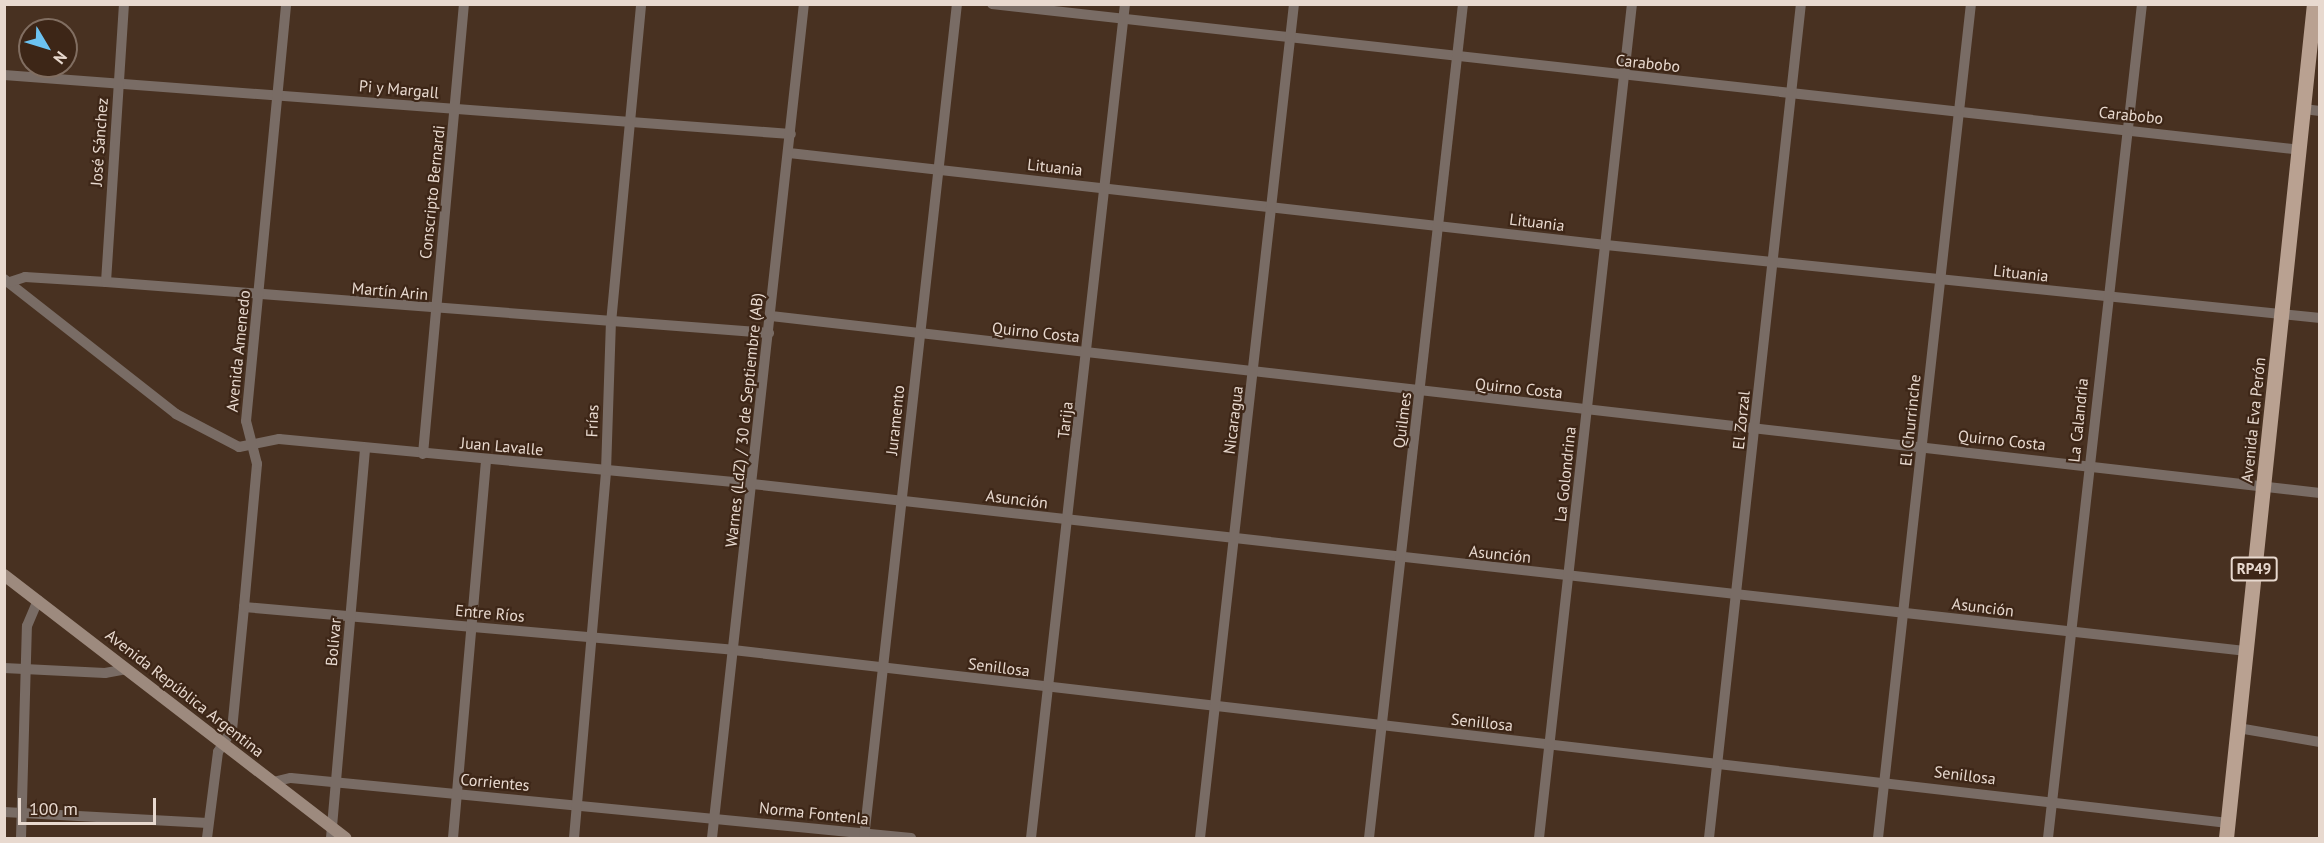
<!DOCTYPE html>
<meta charset="utf-8">
<style>
body{margin:0}
#map{position:relative;width:2324px;height:843px;overflow:hidden;background:#483121;font-family:"PT Sans",sans-serif}
div>[style]{position:absolute}
[style*='--x']{left:calc(var(--x)*1px);top:calc(var(--y)*1px);width:calc(var(--w)*1px);rotate:calc(var(--a)*1deg)}
.minor>*{height:10px;margin:-5px;padding:0 5px;transform-origin:5px;border-radius:5px;background:#796c65}
.secondary>*{height:12px;margin:-6px;padding:0 6px;transform-origin:6px;border-radius:6px;background:#9d8a7e}
.primary>*{height:15px;margin:-7.5px;padding:0 7.5px;transform-origin:7.5px;border-radius:7.5px;background:#b9a191}
span{translate:-50% -50%;white-space:nowrap;text-align:center;line-height:1.15;-webkit-text-stroke:4.5px #3d2617;paint-order:stroke}
.shield-label span{padding:2px 4px;background:#3d2617;border:2px solid;border-radius:4px;-webkit-text-stroke-width:0}
.shield-label{font-size:15px;color:#e8d9cf;font-weight:700}
.street-label{font-size:16px;color:#e8d9cf}
.frame{position:absolute;inset:0;border:6px solid #e8d9cf;pointer-events:none}
.north{position:absolute;left:18px;top:18px;width:60px;height:60px;box-sizing:border-box;background:#3d2617;border:2px solid #816e61;border-radius:50%;rotate:128deg;font-size:16px;font-weight:700;line-height:24px;text-align:center;color:#e8d9cf}
.north::after{content:'';display:block;margin:auto;width:21px;height:27px;background:#6cc3f2;clip-path:polygon(50% 0,100% 100%,50% 72%,0 100%)}
.scale{position:absolute;left:18px;top:798px;width:138px;height:27px;box-sizing:border-box;border:3px solid #e8d9cf;border-top:0;padding-left:8px;font-size:18px;line-height:21px;white-space:nowrap;color:#e8d9cf;-webkit-text-stroke:4px #3d2617;paint-order:stroke}
</style>
<div id="map">
<div class="minor">
<div style="--x:992;--y:4;--w:1317;--a:6.36"></div>
<div style="--x:4;--y:75;--w:789;--a:4.29"></div>
<div style="--x:2304;--y:109;--w:16;--a:7"></div>
<div style="--x:789;--y:153;--w:822;--a:6.42"></div>
<div style="--x:1606;--y:245;--w:718;--a:5.84"></div>
<div style="--x:4;--y:279;--w:219;--a:38.1"></div>
<div style="--x:176;--y:414;--w:71;--a:27.6"></div>
<div style="--x:239;--y:447;--w:41;--a:-11.3"></div>
<div style="--x:279;--y:439;--w:475;--a:5.4"></div>
<div style="--x:752;--y:484;--w:1502;--a:6.38"></div>
<div style="--x:10;--y:282;--w:16;--a:-18"></div>
<div style="--x:25;--y:277;--w:81;--a:3.5"></div>
<div style="--x:106;--y:282;--w:665;--a:4.4"></div>
<div style="--x:106;--y:282;--w:279;--a:-86.3"></div>
<div style="--x:771;--y:316;--w:1559;--a:6.52"></div>
<div style="--x:423;--y:454;--w:452;--a:-84.8"></div>
<div style="--x:244;--y:607;--w:491;--a:5"></div>
<div style="--x:733;--y:650;--w:1505;--a:6.6"></div>
<div style="--x:4;--y:668;--w:101;--a:2.8"></div>
<div style="--x:105;--y:673;--w:22;--a:-10"></div>
<div style="--x:2238;--y:728;--w:83;--a:9.7"></div>
<div style="--x:273;--y:782;--w:18;--a:-13"></div>
<div style="--x:291;--y:778;--w:623;--a:5.53"></div>
<div style="--x:4;--y:812;--w:204;--a:3.1"></div>
<div style="--x:21;--y:838;--w:212;--a:-88.4"></div>
<div style="--x:27;--y:626;--w:28;--a:-67"></div>
<div style="--x:207;--y:838;--w:87;--a:-82.7"></div>
<div style="--x:218;--y:752;--w:26;--a:-58"></div>
<div style="--x:232;--y:730;--w:124;--a:-84.4"></div>
<div style="--x:244;--y:607;--w:144;--a:-84.8"></div>
<div style="--x:257;--y:464;--w:44;--a:-104.3"></div>
<div style="--x:246;--y:421;--w:419;--a:-84.5"></div>
<div style="--x:331;--y:838;--w:391;--a:-85"></div>
<div style="--x:453;--y:838;--w:379;--a:-85"></div>
<div style="--x:574;--y:838;--w:368;--a:-85"></div>
<div style="--x:606;--y:471;--w:148;--a:-88.1"></div>
<div style="--x:611;--y:323;--w:320;--a:-84.6"></div>
<div style="--x:712;--y:838;--w:839;--a:-83.71"></div>
<div style="--x:864;--y:838;--w:839;--a:-83.64"></div>
<div style="--x:1031;--y:838;--w:839;--a:-83.57"></div>
<div style="--x:1200;--y:838;--w:839;--a:-83.57"></div>
<div style="--x:1369;--y:838;--w:839;--a:-83.57"></div>
<div style="--x:1539;--y:838;--w:839;--a:-83.64"></div>
<div style="--x:1709;--y:838;--w:839;--a:-83.71"></div>
<div style="--x:1878;--y:838;--w:839;--a:-83.64"></div>
<div style="--x:2048;--y:838;--w:839;--a:-83.57"></div>
</div>
<div class="secondary">
<div style="--x:4;--y:575;--w:431;--a:37.6"></div>
</div>
<div class="primary">
<div style="--x:2226;--y:838;--w:839;--a:-83.98"></div>
</div>
<div class="shield-label">
<span style="left:2254px;top:569px">RP49</span>
</div>
<div class="street-label">
<span style="left:1648px;top:63px;rotate:6deg">Carabobo</span>
<span style="left:399px;top:89px;rotate:5deg">Pi y Margall</span>
<span style="left:2131px;top:115px;rotate:6deg">Carabobo</span>
<span style="left:99px;top:142px;rotate:-86deg">José Sánchez</span>
<span style="left:1055px;top:167px;rotate:6deg">Lituania</span>
<span style="left:432px;top:192px;rotate:-84deg">Conscripto Bernardi</span>
<span style="left:1537px;top:222px;rotate:7deg">Lituania</span>
<span style="left:2021px;top:273px;rotate:6deg">Lituania</span>
<span style="left:390px;top:291px;rotate:5deg">Martín Arin</span>
<span style="left:1036px;top:332px;rotate:6deg">Quirno Costa</span>
<span style="left:238px;top:351px;rotate:-84deg">Avenida Amenedo</span>
<span style="left:1519px;top:388px;rotate:6deg">Quirno Costa</span>
<span style="left:744px;top:420px;rotate:-84deg">Warnes (LdZ) / 30 de Septiembre (AB)</span>
<span style="left:895px;top:420px;rotate:-84deg">Juramento</span>
<span style="left:1065px;top:420px;rotate:-84deg">Tarija</span>
<span style="left:1233px;top:420px;rotate:-83deg">Nicaragua</span>
<span style="left:1402px;top:420px;rotate:-83deg">Quilmes</span>
<span style="left:1741px;top:420px;rotate:-84deg">El Zorzal</span>
<span style="left:1910px;top:420px;rotate:-84deg">El Churrinche</span>
<span style="left:2078px;top:420px;rotate:-84deg">La Calandria</span>
<span style="left:2253px;top:420px;rotate:-84deg">Avenida Eva Perón</span>
<span style="left:592px;top:421px;rotate:-88deg">Frías</span>
<span style="left:2002px;top:440px;rotate:6deg">Quirno Costa</span>
<span style="left:502px;top:446px;rotate:5deg">Juan Lavalle</span>
<span style="left:1565px;top:474px;rotate:-84deg">La Golondrina</span>
<span style="left:1017px;top:499px;rotate:7deg">Asunción</span>
<span style="left:1500px;top:554px;rotate:6deg">Asunción</span>
<span style="left:1983px;top:607px;rotate:7deg">Asunción</span>
<span style="left:490px;top:613px;rotate:5deg">Entre Ríos</span>
<span style="left:333px;top:642px;rotate:-85deg">Bolívar</span>
<span style="left:999px;top:667px;rotate:7deg">Senillosa</span>
<span style="left:185px;top:693px;rotate:38deg">Avenida República Argentina</span>
<span style="left:1482px;top:722px;rotate:6deg">Senillosa</span>
<span style="left:1965px;top:775px;rotate:7deg">Senillosa</span>
<span style="left:495px;top:782px;rotate:5deg">Corrientes</span>
<span style="left:814px;top:813px;rotate:6deg">Norma Fontenla</span>
</div>
<div class="frame"></div>
<div class="north">N</div>
<div class="scale">100 m</div>
</div>
